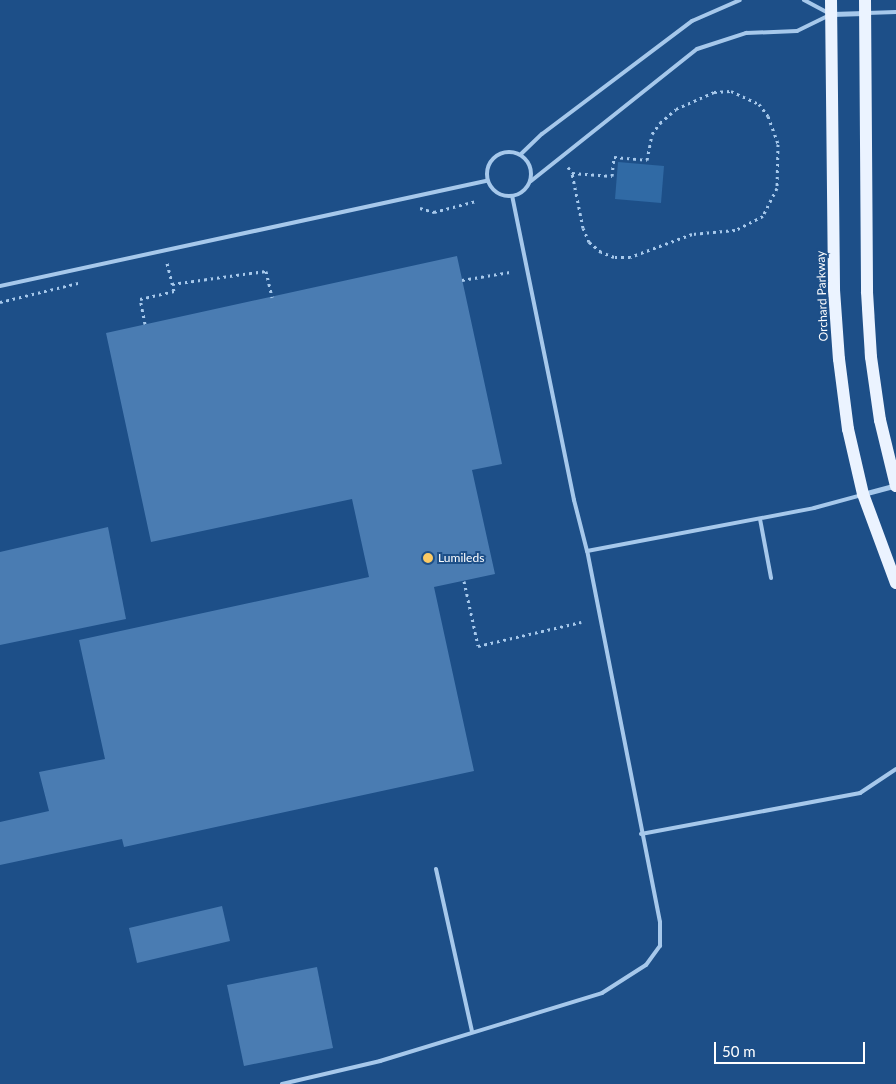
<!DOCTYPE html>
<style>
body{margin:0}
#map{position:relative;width:896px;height:1084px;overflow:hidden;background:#1d4f88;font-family:Lato,sans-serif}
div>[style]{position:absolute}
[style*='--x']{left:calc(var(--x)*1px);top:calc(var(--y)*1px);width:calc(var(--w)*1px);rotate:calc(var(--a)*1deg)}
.green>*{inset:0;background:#306aa5}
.building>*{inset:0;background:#4a7cb2}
.path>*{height:3px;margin-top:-1.5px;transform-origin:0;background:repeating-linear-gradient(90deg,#a6c8eb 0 2.5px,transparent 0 6.5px)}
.lane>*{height:4px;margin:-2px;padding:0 2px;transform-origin:2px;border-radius:2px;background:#a6c8eb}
.lane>.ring{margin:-2px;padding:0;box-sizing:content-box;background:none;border:4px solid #a6c8eb;border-radius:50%}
.street>*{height:5px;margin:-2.5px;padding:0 2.5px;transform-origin:2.5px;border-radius:2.5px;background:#a6c8eb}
.primary>*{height:12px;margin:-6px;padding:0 6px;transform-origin:6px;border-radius:6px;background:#ebf3ff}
.dots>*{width:14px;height:14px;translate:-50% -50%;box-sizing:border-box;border:2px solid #1d4f88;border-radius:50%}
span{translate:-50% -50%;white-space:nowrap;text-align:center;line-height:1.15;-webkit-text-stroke:4px #1d4f88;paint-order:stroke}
.street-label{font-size:12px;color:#fff}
.poi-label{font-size:12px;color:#fff}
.left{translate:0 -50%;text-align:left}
.scale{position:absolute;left:714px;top:1042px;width:151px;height:22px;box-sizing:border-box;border:2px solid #fff;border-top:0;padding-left:6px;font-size:15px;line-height:18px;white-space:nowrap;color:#fff;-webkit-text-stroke:4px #1d4f88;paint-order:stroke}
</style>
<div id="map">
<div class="green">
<div style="clip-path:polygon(618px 162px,664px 166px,661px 203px,615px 199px)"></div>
</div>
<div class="building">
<div style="clip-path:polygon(457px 256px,502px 464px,472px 470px,495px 574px,434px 587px,474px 771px,124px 847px,122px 839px,0 865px,0 822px,49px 811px,39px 772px,105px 759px,79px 640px,369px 577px,352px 499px,151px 542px,106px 333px)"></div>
<div style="clip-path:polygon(108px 527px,126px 619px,0 645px,0 552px)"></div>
<div style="clip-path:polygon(222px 906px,230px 941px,137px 963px,129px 928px)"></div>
<div style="clip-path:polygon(317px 967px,333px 1048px,244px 1066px,227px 985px)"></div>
</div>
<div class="path">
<div style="--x:568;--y:167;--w:7;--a:56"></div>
<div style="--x:572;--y:173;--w:40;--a:4.3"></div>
<div style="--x:612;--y:176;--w:19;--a:-84"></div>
<div style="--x:614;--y:157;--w:33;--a:5"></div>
<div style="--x:647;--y:160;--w:26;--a:-79"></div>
<div style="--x:652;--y:134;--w:14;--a:-54"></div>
<div style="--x:660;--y:123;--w:21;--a:-41"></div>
<div style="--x:676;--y:109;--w:42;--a:-24.1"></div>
<div style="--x:714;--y:92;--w:17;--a:-3"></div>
<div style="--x:731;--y:91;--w:31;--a:25"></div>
<div style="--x:759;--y:104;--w:15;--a:53"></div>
<div style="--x:768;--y:116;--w:30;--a:70"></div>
<div style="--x:778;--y:144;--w:44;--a:91.3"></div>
<div style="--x:777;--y:188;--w:31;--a:117"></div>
<div style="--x:763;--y:216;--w:31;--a:153"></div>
<div style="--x:735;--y:230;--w:43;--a:174.7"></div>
<div style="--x:692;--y:234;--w:66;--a:159.6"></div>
<div style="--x:630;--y:257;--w:16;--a:180"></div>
<div style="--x:614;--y:257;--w:14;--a:-159"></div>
<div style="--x:601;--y:252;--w:16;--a:-140"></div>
<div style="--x:589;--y:242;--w:15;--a:-113"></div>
<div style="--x:583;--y:228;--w:56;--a:-101.3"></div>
<div style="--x:420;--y:208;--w:15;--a:16"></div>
<div style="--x:434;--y:212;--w:43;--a:-14.7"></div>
<div style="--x:462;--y:280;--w:49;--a:-9.5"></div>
<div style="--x:172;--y:284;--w:95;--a:-7.9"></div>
<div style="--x:266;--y:271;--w:27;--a:77"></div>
<div style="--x:0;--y:302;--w:84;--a:-13.7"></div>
<div style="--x:145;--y:324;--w:25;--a:-101"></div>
<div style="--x:140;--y:299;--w:35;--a:-13"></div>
<div style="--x:174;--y:291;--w:29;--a:-104"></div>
<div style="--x:464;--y:581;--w:66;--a:77.8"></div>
<div style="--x:478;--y:646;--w:106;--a:-13.1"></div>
</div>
<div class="lane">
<div style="--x:804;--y:0;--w:26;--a:28"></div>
<div style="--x:867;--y:13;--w:29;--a:-2"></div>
<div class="ring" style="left:487px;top:152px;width:40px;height:40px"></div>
<div style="--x:521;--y:154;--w:29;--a:-44"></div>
<div style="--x:542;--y:134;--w:188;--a:-37"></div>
<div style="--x:692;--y:21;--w:52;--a:-23.6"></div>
<div style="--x:531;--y:181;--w:212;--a:-38.5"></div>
<div style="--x:697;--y:49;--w:52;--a:-18.1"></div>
<div style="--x:746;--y:33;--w:51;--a:-2.2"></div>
<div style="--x:797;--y:31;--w:37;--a:-26"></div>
<div style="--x:0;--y:286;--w:498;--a:-12.2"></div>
<div style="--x:760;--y:519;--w:60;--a:79.4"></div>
<div style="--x:587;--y:551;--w:231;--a:-10.7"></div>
<div style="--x:814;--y:508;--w:50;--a:-15.2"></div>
<div style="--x:641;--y:834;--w:223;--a:-10.6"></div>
<div style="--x:860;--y:793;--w:43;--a:-33.7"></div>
<div style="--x:436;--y:869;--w:167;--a:77.5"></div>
<div style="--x:282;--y:1084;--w:101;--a:-13.2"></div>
<div style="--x:380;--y:1061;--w:232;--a:-17"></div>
<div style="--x:602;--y:993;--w:52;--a:-32.5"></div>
<div style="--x:646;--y:965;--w:24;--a:-54"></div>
<div style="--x:660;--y:946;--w:24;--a:-90"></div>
<div style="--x:660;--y:922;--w:378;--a:-101.1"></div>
<div style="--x:587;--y:551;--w:53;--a:-104.3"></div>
<div style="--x:574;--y:500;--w:310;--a:-101.5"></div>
</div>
<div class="street">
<div style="--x:832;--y:14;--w:32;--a:-2"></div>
<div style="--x:863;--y:494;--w:34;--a:-15"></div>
</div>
<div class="primary">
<div style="--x:831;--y:0;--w:290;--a:89.4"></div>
<div style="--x:834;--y:290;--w:69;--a:85.9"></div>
<div style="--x:839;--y:359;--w:71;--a:82.7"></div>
<div style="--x:848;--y:429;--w:67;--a:77"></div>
<div style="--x:863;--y:494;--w:95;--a:69.7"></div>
<div style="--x:865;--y:0;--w:292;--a:89.6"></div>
<div style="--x:867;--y:292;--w:65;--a:86.5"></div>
<div style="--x:871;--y:357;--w:64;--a:81.9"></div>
<div style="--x:880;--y:420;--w:68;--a:76.4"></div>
</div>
<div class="dots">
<div style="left:428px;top:558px;background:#fbca64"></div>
</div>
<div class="street-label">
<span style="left:822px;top:296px;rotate:-92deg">Orchard Parkway</span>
</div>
<div class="poi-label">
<span class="left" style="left:438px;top:558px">Lumileds</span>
</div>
<div class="scale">50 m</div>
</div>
